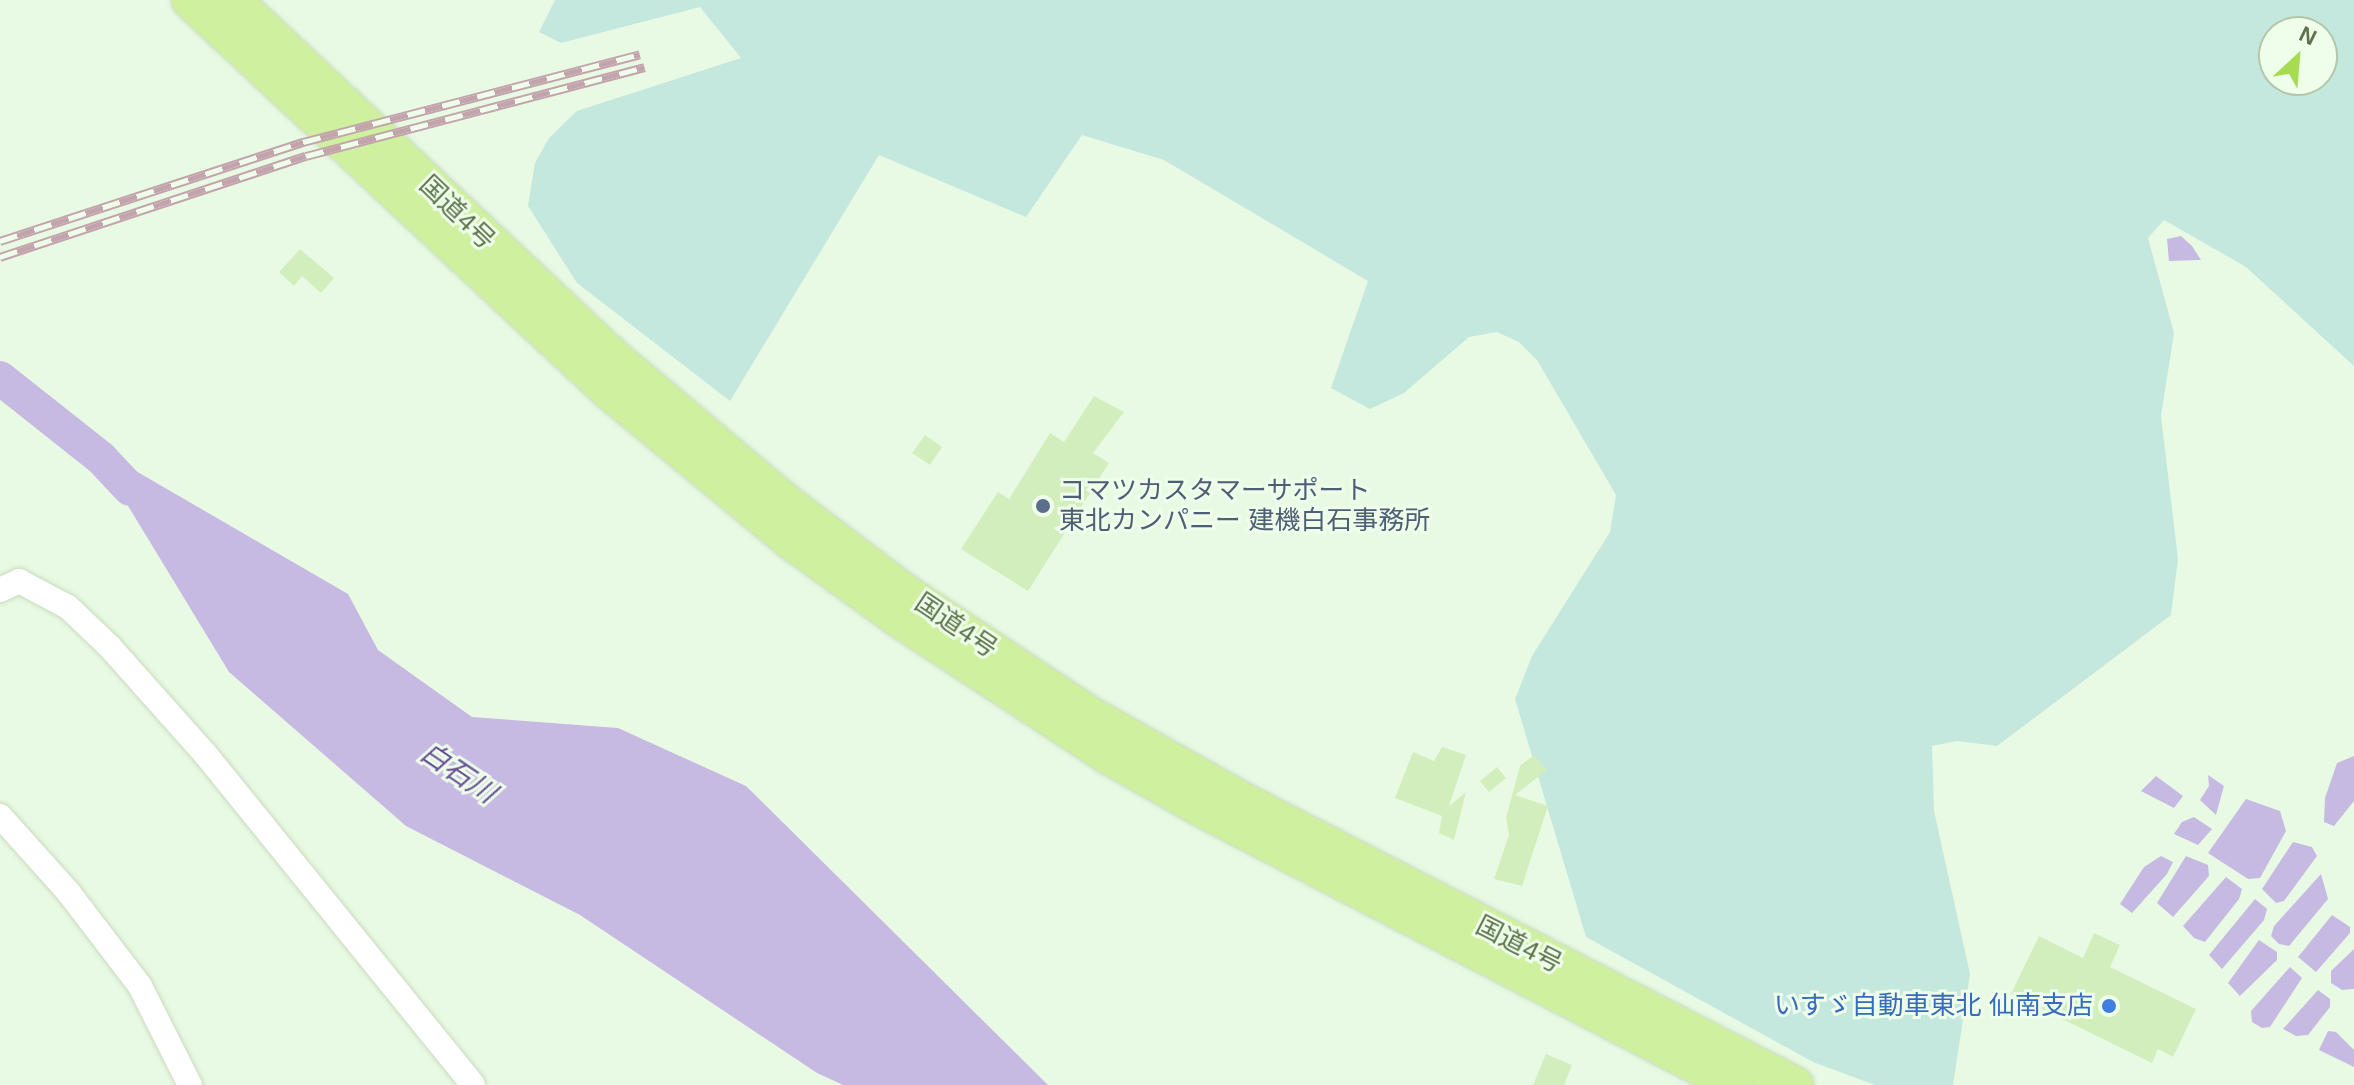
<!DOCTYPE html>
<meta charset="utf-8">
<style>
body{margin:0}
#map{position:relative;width:2354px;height:1085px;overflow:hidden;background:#e9fae4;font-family:Arial,"Noto Sans JP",sans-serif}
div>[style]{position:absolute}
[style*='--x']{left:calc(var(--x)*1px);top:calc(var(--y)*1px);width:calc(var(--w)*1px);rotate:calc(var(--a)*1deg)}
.green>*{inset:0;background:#c4e7de}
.water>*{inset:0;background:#c6bae2}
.river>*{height:34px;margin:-17px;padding:0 17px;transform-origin:17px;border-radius:17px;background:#c6bae2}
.building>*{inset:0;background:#d3eebd}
.roads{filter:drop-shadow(0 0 2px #c8dbbd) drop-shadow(0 0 2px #c8dbbd)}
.minor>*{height:24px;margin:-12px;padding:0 12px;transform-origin:12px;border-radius:12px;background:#fff}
.highway>*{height:36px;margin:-18px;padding:0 18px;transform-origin:18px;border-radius:18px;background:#cef09f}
.rail>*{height:9px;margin-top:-4.5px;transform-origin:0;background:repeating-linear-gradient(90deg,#eefeea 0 18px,#c3a4ad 0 36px);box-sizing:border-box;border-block:2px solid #c3a4ad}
.dots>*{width:22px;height:22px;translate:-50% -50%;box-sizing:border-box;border:4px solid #eefeea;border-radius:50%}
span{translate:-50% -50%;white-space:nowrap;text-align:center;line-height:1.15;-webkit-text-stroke:6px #eefeea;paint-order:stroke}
.street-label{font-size:26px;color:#5e714b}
.service-label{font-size:26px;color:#4e5e75}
.left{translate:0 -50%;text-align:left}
.shop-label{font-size:26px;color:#366cbe}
.right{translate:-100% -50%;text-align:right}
.water-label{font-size:28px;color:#675197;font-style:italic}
.north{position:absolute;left:2258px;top:16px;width:80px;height:80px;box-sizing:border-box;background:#eefeea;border:2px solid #b4c6aa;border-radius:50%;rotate:26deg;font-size:22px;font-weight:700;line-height:32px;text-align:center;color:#5e714b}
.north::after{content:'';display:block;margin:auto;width:28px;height:36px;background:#a7dc51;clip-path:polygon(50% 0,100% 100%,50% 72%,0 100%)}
</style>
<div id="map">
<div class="green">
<div style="clip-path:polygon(evenodd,555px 0,2354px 0,2354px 366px,2246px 267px,2164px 220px,2148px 238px,2174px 333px,2161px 416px,2178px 559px,2171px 615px,1997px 746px,1957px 741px,1932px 746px,1934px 811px,1970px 974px,1953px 1085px,1875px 1085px,1813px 1062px,1586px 937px,1515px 699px,1532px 656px,1610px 532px,1616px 495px,1537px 360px,1519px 342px,1497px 332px,1469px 337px,1404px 393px,1370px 409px,1331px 388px,1368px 281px,1164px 160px,1082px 135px,1026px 217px,879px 155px,730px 401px,577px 283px,528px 206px,535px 163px,549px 138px,577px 111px,741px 58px,700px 7px,561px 43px,539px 32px,555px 0,2274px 32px,2322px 32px,2322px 80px,2274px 80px,2274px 32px)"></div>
</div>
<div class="water">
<div style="clip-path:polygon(2181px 236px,2192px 246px,2201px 260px,2169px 261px,2167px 239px)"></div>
<div style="clip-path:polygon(91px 445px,348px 594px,378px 650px,472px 717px,618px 728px,746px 786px,1048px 1085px,843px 1085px,817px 1073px,580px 915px,406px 826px,229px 672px)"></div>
<div style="clip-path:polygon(2354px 756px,2354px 801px,2334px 826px,2324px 822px,2325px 798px,2337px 763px)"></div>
<div style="clip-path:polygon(2208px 775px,2224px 786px,2216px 815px,2200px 800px,2209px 786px)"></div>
<div style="clip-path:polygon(2156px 776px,2183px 796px,2174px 808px,2141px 791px)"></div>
<div style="clip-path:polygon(2246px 799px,2280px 811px,2286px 831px,2260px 878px,2248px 879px,2208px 853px)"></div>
<div style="clip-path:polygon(2194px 817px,2212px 829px,2198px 845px,2174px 834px,2182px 822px)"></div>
<div style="clip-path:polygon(2293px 842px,2312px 847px,2317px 856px,2284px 901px,2276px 903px,2262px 889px)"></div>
<div style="clip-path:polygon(2161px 856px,2173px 862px,2167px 874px,2132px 913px,2120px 904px,2144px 867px)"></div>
<div style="clip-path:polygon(2186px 856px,2208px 865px,2209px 876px,2173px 917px,2157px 903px)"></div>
<div style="clip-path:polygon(2321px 874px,2328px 899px,2289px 946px,2279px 944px,2271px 936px,2274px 926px)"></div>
<div style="clip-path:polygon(2226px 877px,2242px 889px,2239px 899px,2205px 942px,2194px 938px,2183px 926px)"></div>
<div style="clip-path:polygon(2255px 899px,2267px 909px,2264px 920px,2222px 969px,2209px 955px)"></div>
<div style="clip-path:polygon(2332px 915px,2350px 927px,2350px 933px,2316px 972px,2298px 957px)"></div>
<div style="clip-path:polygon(2259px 940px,2277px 952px,2277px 960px,2240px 996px,2228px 983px)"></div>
<div style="clip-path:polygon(2354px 949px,2354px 989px,2342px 990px,2331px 983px,2331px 971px)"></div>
<div style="clip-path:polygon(2290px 967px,2302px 978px,2270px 1027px,2262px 1028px,2252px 1022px,2251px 1011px)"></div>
<div style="clip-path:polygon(2318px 990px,2330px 999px,2330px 1007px,2308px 1035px,2296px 1036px,2283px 1029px)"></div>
<div style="clip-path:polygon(2328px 1031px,2336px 1032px,2354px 1050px,2354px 1067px,2319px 1050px)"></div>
</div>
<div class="river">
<div style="--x:0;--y:378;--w:129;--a:38.4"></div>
<div style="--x:101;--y:458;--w:42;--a:46.9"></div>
</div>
<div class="building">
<div style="clip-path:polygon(300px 249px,334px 278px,321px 293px,302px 276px,294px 286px,279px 272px)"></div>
<div style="clip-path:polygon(1094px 396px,1124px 412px,1093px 453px,1109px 463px,1028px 591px,961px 549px,998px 492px,1009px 499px,1050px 433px,1064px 442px)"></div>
<div style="clip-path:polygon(925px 435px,942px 447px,930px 465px,912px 453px)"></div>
<div style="clip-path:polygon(1442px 747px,1466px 755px,1449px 806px,1466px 792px,1454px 840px,1439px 833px,1442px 816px,1395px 798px,1413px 752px,1434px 761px)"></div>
<div style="clip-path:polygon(1534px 755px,1547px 770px,1515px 795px,1548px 806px,1522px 886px,1494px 879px,1509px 835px,1506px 818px,1520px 766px)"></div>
<div style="clip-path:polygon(1497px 767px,1506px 778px,1489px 792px,1480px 781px)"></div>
<div style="clip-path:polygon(2094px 933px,2120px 945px,2110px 967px,2196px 1009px,2173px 1057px,2158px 1049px,2152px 1063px,2011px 994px,2039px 936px,2083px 958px)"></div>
<div style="clip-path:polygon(1546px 1054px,1572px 1065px,1564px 1085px,1533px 1085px)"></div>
</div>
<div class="roads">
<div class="minor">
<div style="--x:0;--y:590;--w:21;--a:-25"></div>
<div style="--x:19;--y:581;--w:55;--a:28"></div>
<div style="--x:68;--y:607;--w:57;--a:43.6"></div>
<div style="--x:109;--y:646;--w:146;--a:48.3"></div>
<div style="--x:206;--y:755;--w:424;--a:51"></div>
<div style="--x:0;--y:816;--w:103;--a:48.1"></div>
<div style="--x:69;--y:893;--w:117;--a:52.6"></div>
<div style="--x:140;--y:986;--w:111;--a:63.2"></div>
</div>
<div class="highway">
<div style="--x:190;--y:0;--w:572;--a:43.02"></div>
<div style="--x:608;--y:390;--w:237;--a:39.5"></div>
<div style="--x:791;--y:541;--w:132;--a:35.7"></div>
<div style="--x:898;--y:618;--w:250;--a:33.2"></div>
<div style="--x:1107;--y:755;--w:108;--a:29.4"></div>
<div style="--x:1201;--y:808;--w:602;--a:27.42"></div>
<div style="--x:233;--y:0;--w:520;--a:43.21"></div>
<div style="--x:612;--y:356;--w:225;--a:40.1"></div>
<div style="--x:784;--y:501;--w:154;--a:37.1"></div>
<div style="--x:907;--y:594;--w:217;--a:33.5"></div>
<div style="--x:1088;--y:714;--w:178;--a:29.3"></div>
<div style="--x:1243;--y:801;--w:621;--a:27.23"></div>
</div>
</div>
<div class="rail">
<div style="--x:0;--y:241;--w:319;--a:-18.1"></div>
<div style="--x:303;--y:142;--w:348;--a:-14.6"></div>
<div style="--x:0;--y:257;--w:322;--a:-18.3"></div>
<div style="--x:306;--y:156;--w:350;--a:-14.7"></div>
</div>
<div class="dots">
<div style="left:1043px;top:506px;background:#5c6f8a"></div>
<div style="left:2109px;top:1006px;background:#3f7fe0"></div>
</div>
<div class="street-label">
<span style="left:457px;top:213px;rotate:44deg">国道4号</span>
<span style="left:956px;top:626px;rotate:34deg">国道4号</span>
<span style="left:1519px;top:945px;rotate:27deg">国道4号</span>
</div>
<div class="service-label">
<span class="left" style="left:1059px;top:506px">コマツカスタマーサポート<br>東北カンパニー 建機白石事務所</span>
</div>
<div class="shop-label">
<span class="right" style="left:2093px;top:1006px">いすゞ自動車東北 仙南支店</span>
</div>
<div class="water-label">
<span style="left:458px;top:773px;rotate:34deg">白石川</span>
</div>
<div class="north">N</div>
</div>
